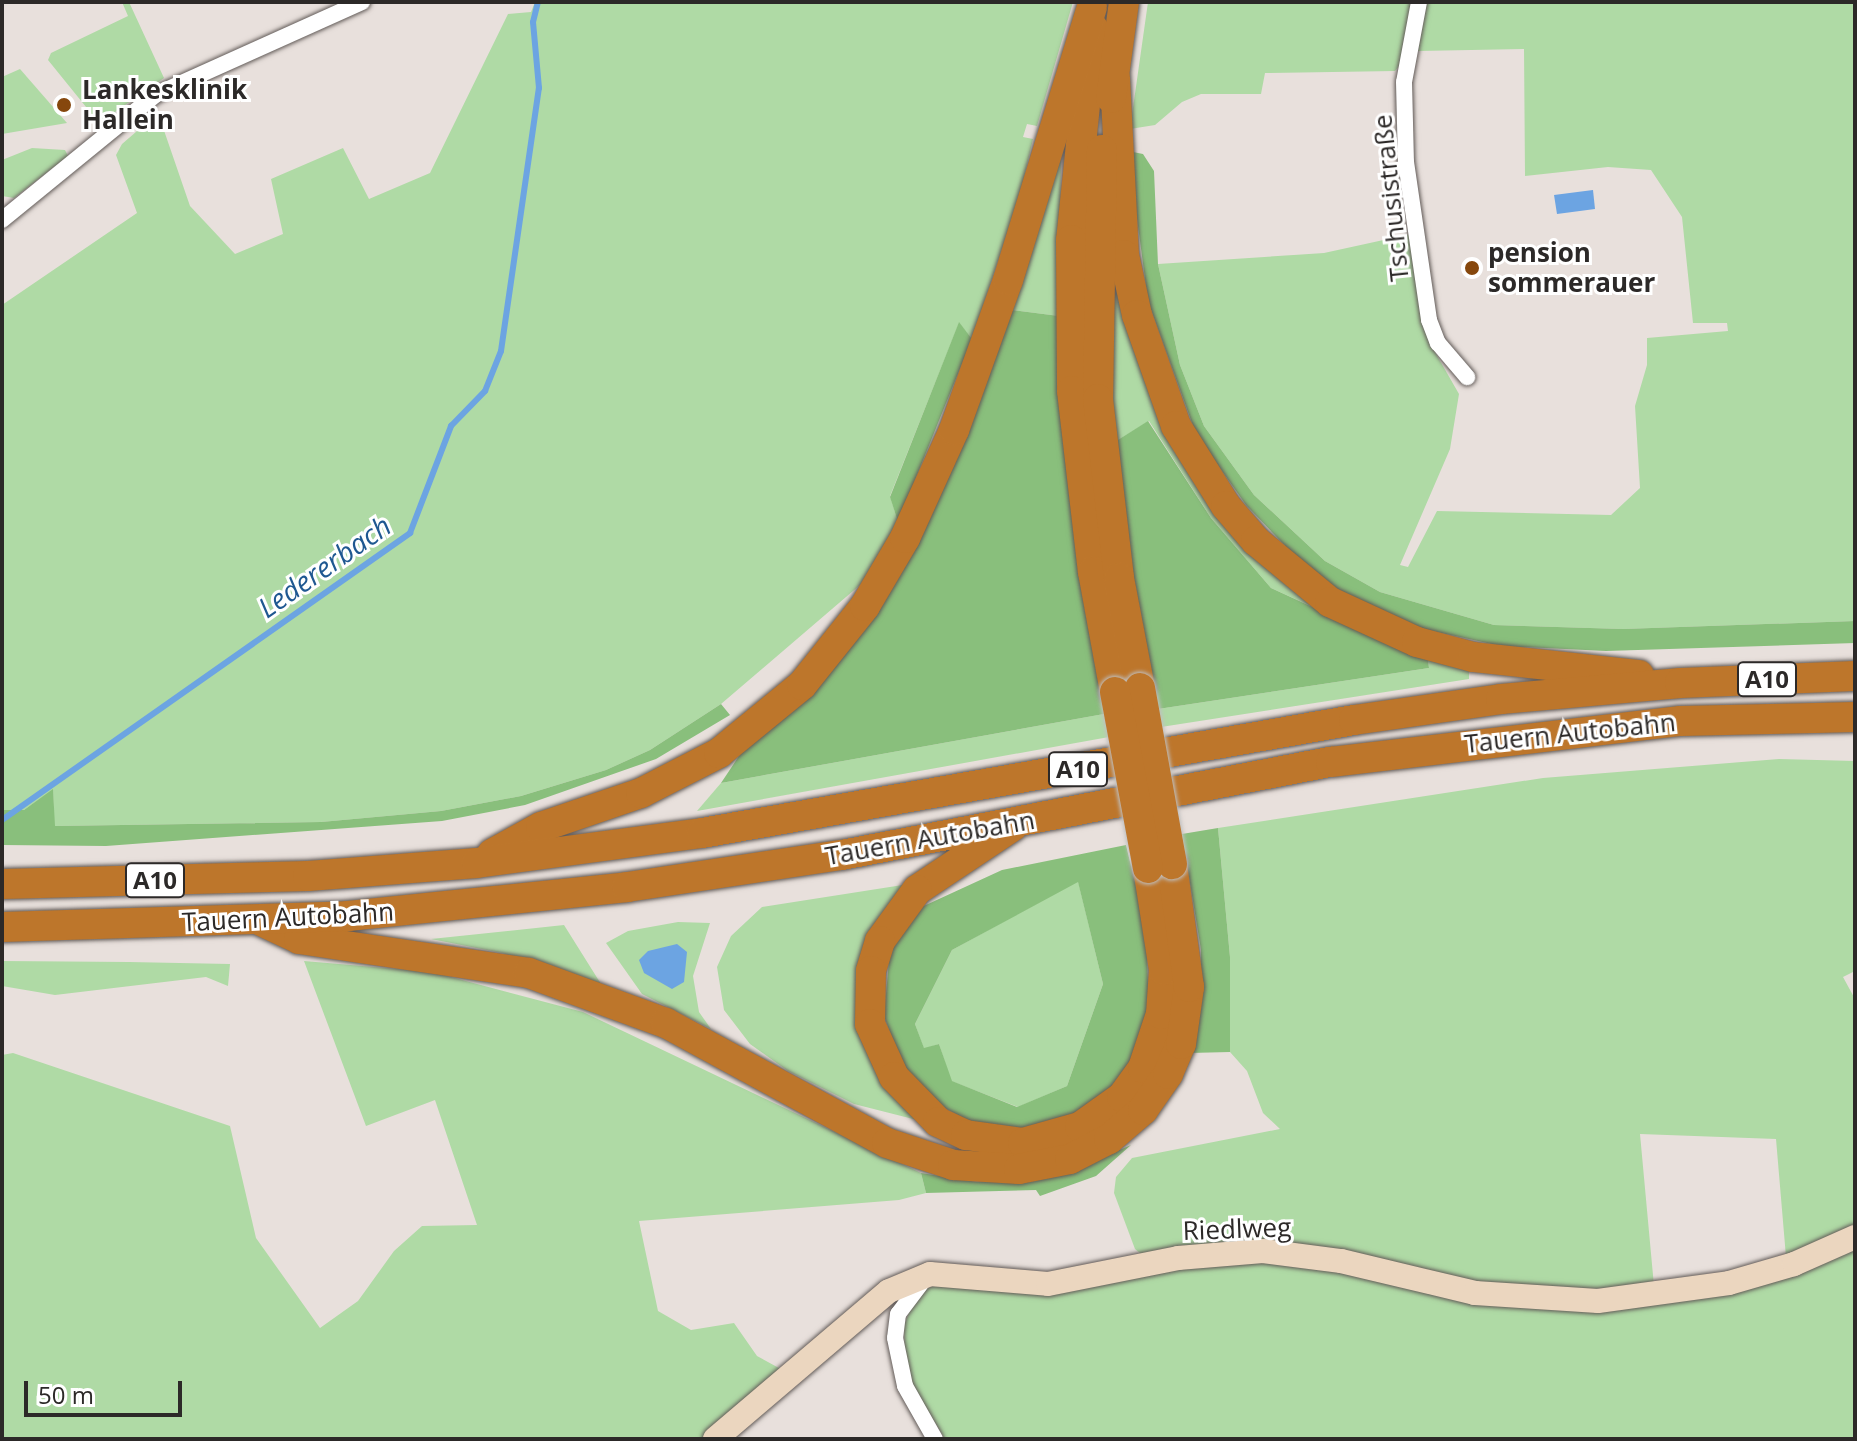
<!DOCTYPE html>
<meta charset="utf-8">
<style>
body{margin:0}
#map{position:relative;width:1857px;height:1441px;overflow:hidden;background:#e8e0dc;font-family:"Open Sans",sans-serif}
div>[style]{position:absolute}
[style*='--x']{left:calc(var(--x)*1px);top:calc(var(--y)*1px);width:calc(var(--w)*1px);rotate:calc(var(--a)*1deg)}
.green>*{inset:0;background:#afdaa5}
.forest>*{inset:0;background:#89bf7c}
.water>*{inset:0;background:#6ca4e2}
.stream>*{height:6px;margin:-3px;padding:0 3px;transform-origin:3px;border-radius:3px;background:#6ca4e2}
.roads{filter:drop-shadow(0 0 2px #625b58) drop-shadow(0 0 2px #625b58)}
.street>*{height:16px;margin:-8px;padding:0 8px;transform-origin:8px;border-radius:8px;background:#fff}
.secondary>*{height:24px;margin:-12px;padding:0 12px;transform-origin:12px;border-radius:12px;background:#ebd6bf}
.highway>*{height:30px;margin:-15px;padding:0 15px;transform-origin:15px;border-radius:15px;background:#bd762b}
.bridges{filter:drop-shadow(0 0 2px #c0bfbe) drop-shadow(0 0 2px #c0bfbe)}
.highway-bridge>*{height:30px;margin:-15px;padding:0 15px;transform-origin:15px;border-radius:15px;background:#bd762b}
.dots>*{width:22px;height:22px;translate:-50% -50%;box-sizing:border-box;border:4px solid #fff;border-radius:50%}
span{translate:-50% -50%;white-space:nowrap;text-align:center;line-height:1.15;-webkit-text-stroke:6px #fff;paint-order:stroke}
.shield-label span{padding:2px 6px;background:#fff;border:2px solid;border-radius:6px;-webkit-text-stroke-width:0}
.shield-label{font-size:24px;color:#2c2928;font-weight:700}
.poi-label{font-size:26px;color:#2c2928;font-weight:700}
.left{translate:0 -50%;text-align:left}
.street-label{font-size:26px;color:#2c2928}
.water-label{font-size:28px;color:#1f5891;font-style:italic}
.frame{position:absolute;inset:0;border:4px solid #2c2928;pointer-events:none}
.scale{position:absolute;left:24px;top:1381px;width:158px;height:36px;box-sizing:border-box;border:4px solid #2c2928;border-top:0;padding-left:10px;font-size:24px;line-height:28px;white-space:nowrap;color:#2c2928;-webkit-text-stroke:6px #fff;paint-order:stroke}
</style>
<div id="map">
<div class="green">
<div style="clip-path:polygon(122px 2px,129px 2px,164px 78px,99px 123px,48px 60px,51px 53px,128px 16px)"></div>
<div style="clip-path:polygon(535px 2px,1073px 2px,1037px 126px,1027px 124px,1023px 137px,1033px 139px,1021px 191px,972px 339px,959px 323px,890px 496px,898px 522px,860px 585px,721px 704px,650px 750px,606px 770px,521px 796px,441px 811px,321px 822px,54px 826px,53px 790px,24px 810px,2px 810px,2px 305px,137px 213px,116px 155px,122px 144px,158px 113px,190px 206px,235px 254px,283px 234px,271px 179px,343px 148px,369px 199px,430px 173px,508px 14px,531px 12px)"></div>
<div style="clip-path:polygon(1148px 2px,1411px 2px,1401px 64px,1395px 71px,1265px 73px,1261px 94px,1201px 94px,1182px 102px,1155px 125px,1130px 129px)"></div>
<div style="clip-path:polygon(1427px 2px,1855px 2px,1855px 621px,1623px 629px,1494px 625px,1380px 592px,1325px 561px,1254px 495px,1204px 426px,1180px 365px,1158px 264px,1324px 253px,1411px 234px,1432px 347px,1459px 394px,1450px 449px,1400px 565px,1408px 567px,1437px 511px,1611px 515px,1640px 488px,1635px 406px,1647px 365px,1647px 338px,1728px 331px,1727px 323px,1693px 323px,1682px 217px,1651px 170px,1608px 167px,1525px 176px,1524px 49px,1418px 51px)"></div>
<div style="clip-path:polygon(20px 69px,67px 123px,2px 134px,2px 77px)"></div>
<div style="clip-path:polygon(32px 148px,65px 150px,68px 156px,14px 198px,2px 196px,2px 160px)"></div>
<div style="clip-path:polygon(1061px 156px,1059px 316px,1012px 310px)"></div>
<div style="clip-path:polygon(1111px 227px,1144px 378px,1326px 613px,1271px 588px,1211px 518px,1149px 421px,1113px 443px)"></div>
<div style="clip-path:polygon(1428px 660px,1469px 670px,1469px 679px,1161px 727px,1158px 709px,1429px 668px)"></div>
<div style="clip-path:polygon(1104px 714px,1109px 737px,697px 811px,721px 783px)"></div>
<div style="clip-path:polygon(1779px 759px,1855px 761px,1855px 971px,1843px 977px,1855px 999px,1855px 1228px,1786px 1257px,1776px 1139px,1640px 1134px,1654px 1286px,1516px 1293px,1402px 1270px,1141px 1254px,1135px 1249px,1114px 1193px,1116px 1177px,1132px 1158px,1280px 1129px,1263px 1113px,1247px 1071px,1230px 1052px,1230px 957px,1218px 828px,1543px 778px)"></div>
<div style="clip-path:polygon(1078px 881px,1103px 984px,1067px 1086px,1018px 1107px,951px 1081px,939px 1044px,924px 1049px,915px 1024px,952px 950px)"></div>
<div style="clip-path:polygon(909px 884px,859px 987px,921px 1121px,854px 1104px,788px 1071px,750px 1044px,724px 1010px,717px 967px,731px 936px,762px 907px)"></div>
<div style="clip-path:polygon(678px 922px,710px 923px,693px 976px,699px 1012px,711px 1029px,642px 994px,606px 943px,628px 931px)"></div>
<div style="clip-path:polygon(564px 925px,601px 984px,502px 953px,431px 939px)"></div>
<div style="clip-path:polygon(2px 961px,129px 962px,230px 964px,228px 986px,206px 977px,55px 995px,2px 986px)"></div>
<div style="clip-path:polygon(304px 961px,432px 972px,583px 1012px,921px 1173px,926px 1193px,899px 1200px,639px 1221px,658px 1311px,691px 1330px,734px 1323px,757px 1356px,788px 1373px,706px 1439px,2px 1439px,2px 1055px,13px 1053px,230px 1126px,256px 1238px,320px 1328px,358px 1301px,394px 1251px,422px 1226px,477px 1225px,435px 1100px,366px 1126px)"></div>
<div style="clip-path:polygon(1855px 1244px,1855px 1439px,945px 1439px,914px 1388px,905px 1359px,904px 1325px,912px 1306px,926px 1289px,947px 1281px,1146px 1272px,1266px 1256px,1567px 1309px)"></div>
</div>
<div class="forest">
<div style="clip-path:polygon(1128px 151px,1143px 154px,1154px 171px,1158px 264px,1180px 365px,1204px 426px,1254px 495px,1325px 561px,1380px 592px,1494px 625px,1623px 629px,1855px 621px,1855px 643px,1606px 651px,1501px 646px,1405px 625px,1342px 594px,1300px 561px,1246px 505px,1196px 434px,1148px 301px)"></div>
<div style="clip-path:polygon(1012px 310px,1059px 316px,1073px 523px,1104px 714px,721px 783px,741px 753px,805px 698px)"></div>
<div style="clip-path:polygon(959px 322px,972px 339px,898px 522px,890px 497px)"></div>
<div style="clip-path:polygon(1148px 421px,1211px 518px,1271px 588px,1428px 660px,1429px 668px,1158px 709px,1129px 566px,1113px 443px)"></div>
<div style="clip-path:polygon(721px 704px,730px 715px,656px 759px,525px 805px,442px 821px,106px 846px,2px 845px,2px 810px,24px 810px,53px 789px,55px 826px,321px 822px,441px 811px,521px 796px,606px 770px,650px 750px)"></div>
<div style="clip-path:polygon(1218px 828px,1230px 957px,1230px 1052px,1189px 1053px,1201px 1002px,1201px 950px,1182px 834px)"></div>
<div style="clip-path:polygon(evenodd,1126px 845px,1146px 929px,1149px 1011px,1137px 1051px,1112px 1088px,1072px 1118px,1028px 1129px,976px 1125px,932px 1101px,905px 1073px,884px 1016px,890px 950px,915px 910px,1002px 870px,1126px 845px,1078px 882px,1103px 984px,1067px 1086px,1017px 1107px,952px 1081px,939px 1044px,924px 1048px,915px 1024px,952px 950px,1078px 882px)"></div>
<div style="clip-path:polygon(1131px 1145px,1096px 1176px,1040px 1196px,1036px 1190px,926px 1193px,921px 1173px,977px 1182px,1060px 1176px)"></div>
</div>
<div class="water">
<div style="clip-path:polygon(1593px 190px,1595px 209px,1557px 214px,1554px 195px)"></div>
<div style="clip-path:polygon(677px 944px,687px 952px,684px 982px,672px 989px,644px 973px,639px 960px,648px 951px)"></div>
</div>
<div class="stream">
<div style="--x:2;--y:820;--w:499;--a:-35.1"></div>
<div style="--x:410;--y:533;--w:115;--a:-69"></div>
<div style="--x:451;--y:426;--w:49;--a:-45.8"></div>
<div style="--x:485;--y:391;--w:43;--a:-68.2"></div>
<div style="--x:501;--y:351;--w:266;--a:-81.8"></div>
<div style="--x:539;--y:88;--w:66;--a:-95.2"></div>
<div style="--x:533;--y:22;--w:21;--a:-76"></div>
</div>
<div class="roads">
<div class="street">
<div style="--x:1419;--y:2;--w:81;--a:100.6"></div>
<div style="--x:1404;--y:82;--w:80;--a:88.6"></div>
<div style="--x:1406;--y:162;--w:160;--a:81.7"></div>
<div style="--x:1429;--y:320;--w:25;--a:69"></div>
<div style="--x:1438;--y:343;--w:45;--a:49.5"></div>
<div style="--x:2;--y:220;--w:198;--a:-39.2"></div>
<div style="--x:155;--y:95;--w:227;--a:-24.2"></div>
<div style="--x:923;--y:1281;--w:41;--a:127.1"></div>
<div style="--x:898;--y:1314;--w:24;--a:97"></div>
<div style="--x:895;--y:1338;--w:49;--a:78.2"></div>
<div style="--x:905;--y:1386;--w:61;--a:60.5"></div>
</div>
<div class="secondary">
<div style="--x:715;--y:1439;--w:228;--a:-40.4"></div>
<div style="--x:889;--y:1291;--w:44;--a:-22.5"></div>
<div style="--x:930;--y:1274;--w:118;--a:4.8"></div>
<div style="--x:1048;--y:1284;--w:133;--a:-11.3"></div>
<div style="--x:1178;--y:1258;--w:85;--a:-4.7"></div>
<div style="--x:1263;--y:1251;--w:79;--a:7.3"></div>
<div style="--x:1341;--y:1261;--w:138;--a:13.4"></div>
<div style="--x:1475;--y:1293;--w:123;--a:3.7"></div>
<div style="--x:1598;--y:1301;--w:132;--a:-7.8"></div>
<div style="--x:1729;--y:1283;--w:68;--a:-16.3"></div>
<div style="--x:1794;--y:1264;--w:67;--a:-23.9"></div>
</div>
<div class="highway">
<div style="--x:1093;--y:28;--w:213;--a:95.9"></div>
<div style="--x:1071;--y:240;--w:151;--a:89.6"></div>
<div style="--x:1072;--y:391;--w:182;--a:83.4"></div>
<div style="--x:1093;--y:572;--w:122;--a:79.6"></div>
<div style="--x:1115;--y:78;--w:177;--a:87.1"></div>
<div style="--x:1124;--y:255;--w:61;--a:77.8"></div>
<div style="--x:1137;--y:315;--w:118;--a:70.6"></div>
<div style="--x:1176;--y:426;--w:94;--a:58"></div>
<div style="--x:1226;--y:506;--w:46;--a:49.4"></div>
<div style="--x:1256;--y:541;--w:96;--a:39.5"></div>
<div style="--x:1330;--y:602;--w:96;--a:24.7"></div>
<div style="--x:1417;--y:642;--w:58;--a:15"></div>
<div style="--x:1473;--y:657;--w:167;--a:6.2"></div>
<div style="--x:1111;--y:98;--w:97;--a:-82.3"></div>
<div style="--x:1102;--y:150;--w:249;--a:90.9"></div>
<div style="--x:1098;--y:399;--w:180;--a:83.3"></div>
<div style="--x:1119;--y:578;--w:112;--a:79.2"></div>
<div style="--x:1013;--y:826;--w:115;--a:146.3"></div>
<div style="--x:917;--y:890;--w:63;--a:126"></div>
<div style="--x:880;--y:941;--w:31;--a:107"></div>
<div style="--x:871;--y:971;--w:53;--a:91.1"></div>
<div style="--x:870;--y:1024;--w:58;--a:65.6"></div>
<div style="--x:894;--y:1077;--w:63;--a:45.6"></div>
<div style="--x:938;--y:1122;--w:31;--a:25"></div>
<div style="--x:966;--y:1135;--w:58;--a:8"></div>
<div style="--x:1023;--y:1143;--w:59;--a:-15.7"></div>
<div style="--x:1080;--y:1127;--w:52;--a:-35.5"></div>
<div style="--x:1122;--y:1097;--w:36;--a:-54"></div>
<div style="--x:1143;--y:1068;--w:57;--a:-71.6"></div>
<div style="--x:1161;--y:1014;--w:44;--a:-86.1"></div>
<div style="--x:1164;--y:970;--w:103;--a:-98.9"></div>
<div style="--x:492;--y:854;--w:56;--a:-28.9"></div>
<div style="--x:541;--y:827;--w:106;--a:-18.8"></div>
<div style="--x:641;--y:793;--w:88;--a:-27.1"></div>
<div style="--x:719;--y:753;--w:107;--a:-39.3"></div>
<div style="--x:802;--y:685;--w:101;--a:-51.4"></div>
<div style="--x:865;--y:606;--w:79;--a:-59.5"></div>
<div style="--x:905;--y:538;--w:119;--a:-65.6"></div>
<div style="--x:954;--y:430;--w:159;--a:-70.2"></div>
<div style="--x:1008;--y:280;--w:286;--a:-72.9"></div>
<div style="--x:2;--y:884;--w:306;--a:-1.5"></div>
<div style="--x:308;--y:876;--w:169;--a:-4.4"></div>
<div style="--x:477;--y:863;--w:227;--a:-7.6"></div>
<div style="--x:702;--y:833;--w:662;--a:-9.83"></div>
<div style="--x:1354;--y:720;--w:148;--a:-8.1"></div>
<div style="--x:1501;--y:699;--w:180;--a:-5.1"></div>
<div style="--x:1680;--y:683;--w:175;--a:-2.3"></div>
<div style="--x:263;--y:922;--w:40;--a:25"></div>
<div style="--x:299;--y:939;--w:232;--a:8.4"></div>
<div style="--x:529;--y:973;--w:146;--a:20.1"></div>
<div style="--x:666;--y:1023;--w:251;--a:28.5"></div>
<div style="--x:887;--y:1143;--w:70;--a:18.4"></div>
<div style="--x:953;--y:1165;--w:66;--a:3.5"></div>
<div style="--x:1019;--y:1169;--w:52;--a:-11.1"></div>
<div style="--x:1070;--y:1159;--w:44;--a:-27.1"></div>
<div style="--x:1109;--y:1139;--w:45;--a:-40.5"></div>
<div style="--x:1143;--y:1110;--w:44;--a:-55.2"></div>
<div style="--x:1168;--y:1074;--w:33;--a:-67"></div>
<div style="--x:1181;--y:1044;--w:58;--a:-82"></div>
<div style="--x:1189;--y:987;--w:124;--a:-97.9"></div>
<div style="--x:2;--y:927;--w:346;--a:-1.8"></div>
<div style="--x:348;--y:916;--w:281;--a:-5.9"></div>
<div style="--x:627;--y:887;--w:217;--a:-8.5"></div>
<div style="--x:842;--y:855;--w:498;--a:-10.8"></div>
<div style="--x:1331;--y:762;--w:352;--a:-6.7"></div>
<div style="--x:1681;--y:721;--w:174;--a:-1.3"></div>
</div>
</div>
<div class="bridges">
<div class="highway-bridge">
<div style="--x:1140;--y:688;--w:179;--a:79.7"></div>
<div style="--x:1115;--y:692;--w:179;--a:79.4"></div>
</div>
</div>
<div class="dots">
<div style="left:64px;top:105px;background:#86470d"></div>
<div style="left:1472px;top:268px;background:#86470d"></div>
</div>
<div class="shield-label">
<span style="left:1767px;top:679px">A10</span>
<span style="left:1078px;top:769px">A10</span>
<span style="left:155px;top:880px">A10</span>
</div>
<div class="poi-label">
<span class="left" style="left:82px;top:105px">Lankesklinik<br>Hallein</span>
<span class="left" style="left:1488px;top:268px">pension<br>sommerauer</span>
</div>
<div class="street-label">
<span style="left:1391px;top:198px;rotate:-96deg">Tschusistraße</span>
<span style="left:1570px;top:733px;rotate:-6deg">Tauern Autobahn</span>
<span style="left:930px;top:838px;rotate:-10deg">Tauern Autobahn</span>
<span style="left:288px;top:917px;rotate:-3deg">Tauern Autobahn</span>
<span style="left:1237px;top:1229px;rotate:-2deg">Riedlweg</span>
</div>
<div class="water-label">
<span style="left:324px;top:566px;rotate:-35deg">Ledererbach</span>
</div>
<div class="frame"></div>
<div class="scale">50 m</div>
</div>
